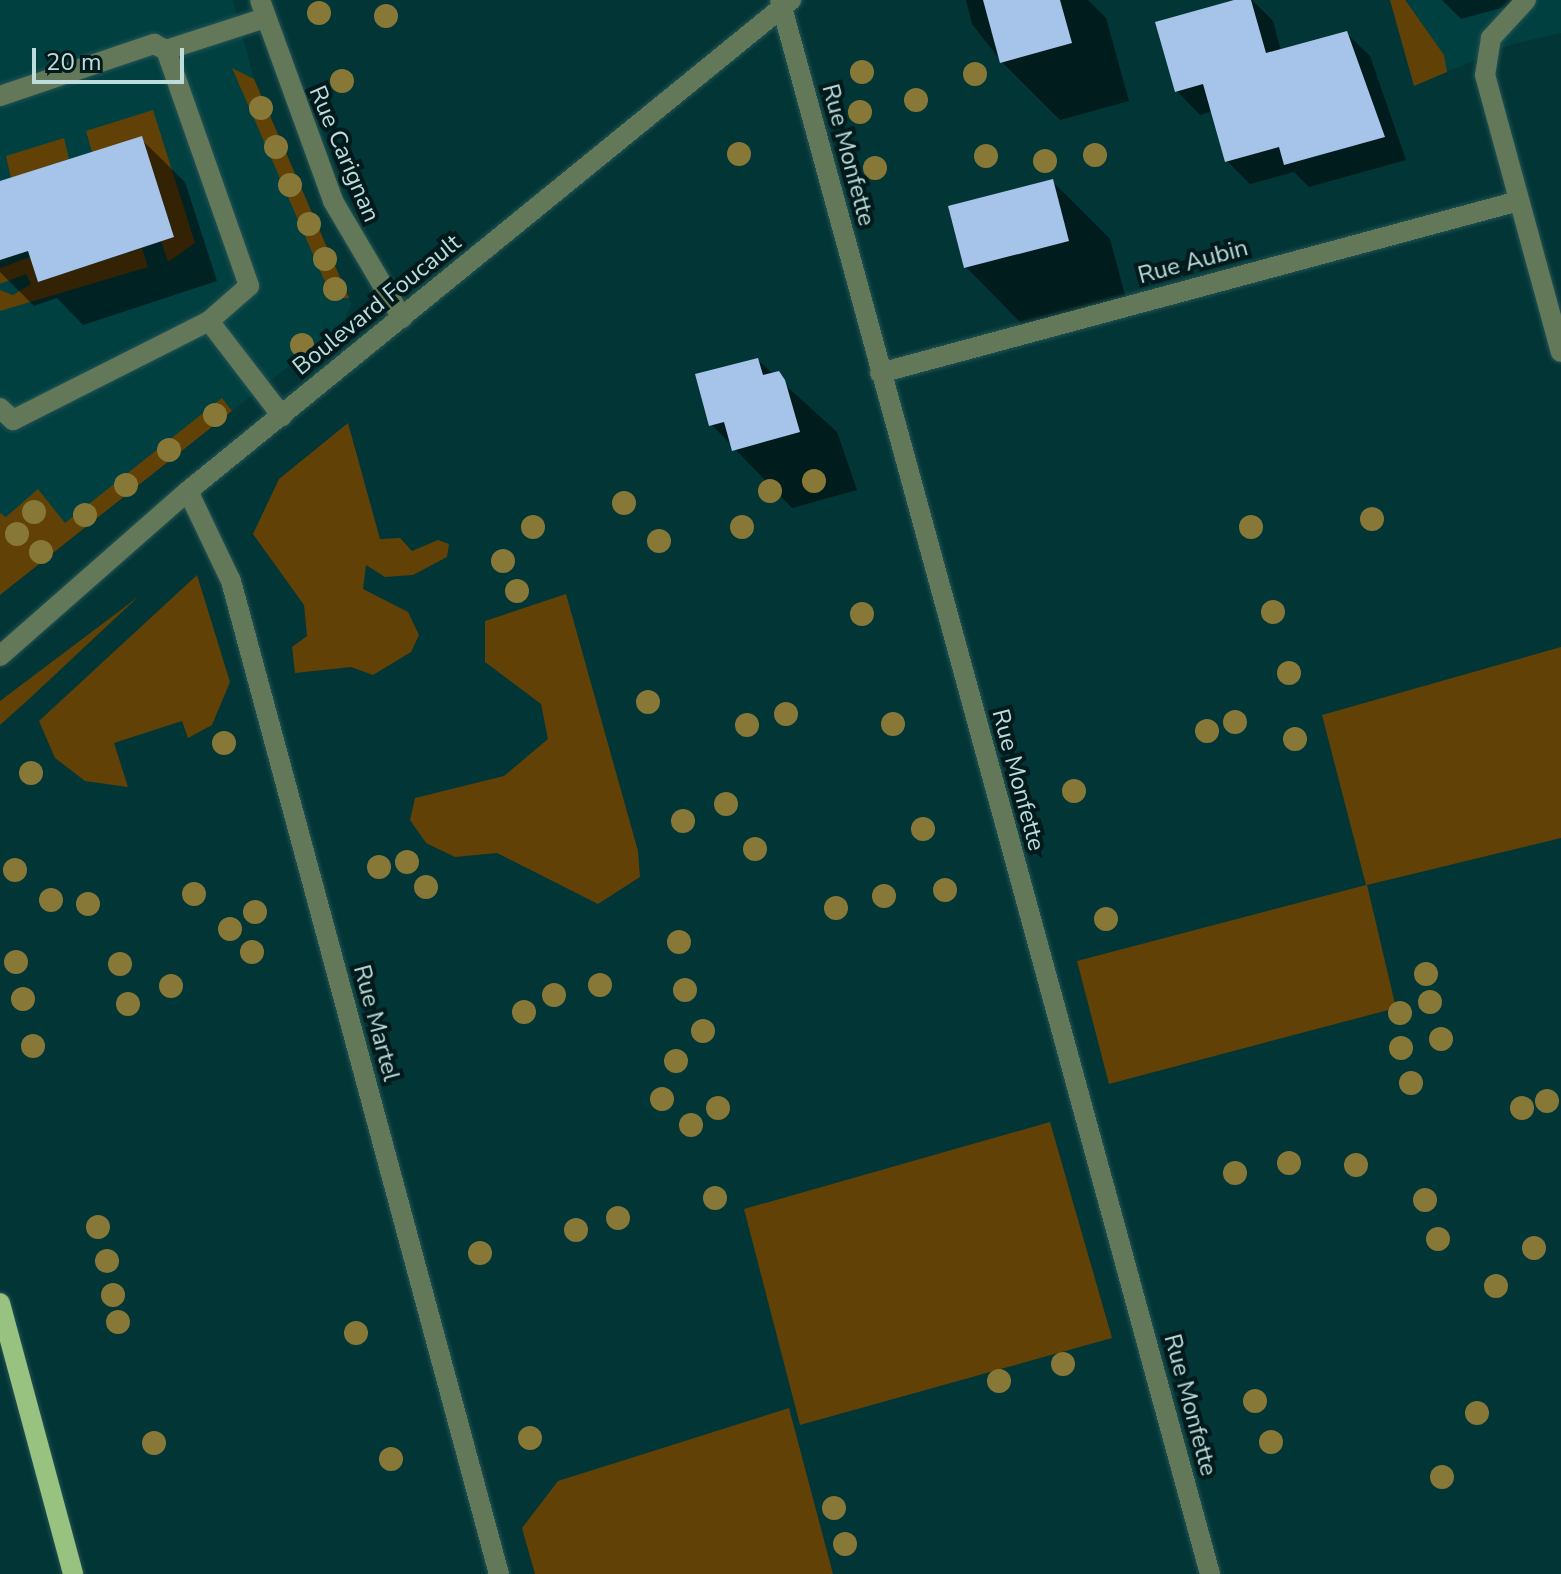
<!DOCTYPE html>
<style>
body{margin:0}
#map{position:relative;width:1561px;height:1574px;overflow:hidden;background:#023536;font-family:"Nunito Sans",sans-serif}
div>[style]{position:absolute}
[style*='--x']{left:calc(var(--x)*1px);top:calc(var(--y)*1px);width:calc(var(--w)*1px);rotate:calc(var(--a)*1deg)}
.built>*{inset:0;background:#004041}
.green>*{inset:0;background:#614106}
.shadow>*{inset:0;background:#0007}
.building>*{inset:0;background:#a6c3e9}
.roads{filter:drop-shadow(0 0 2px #245354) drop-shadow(0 0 2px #245354)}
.minor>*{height:20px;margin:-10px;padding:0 10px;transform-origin:10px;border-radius:10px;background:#637859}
.major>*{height:20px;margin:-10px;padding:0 10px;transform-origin:10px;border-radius:10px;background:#97c280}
.trees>*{width:24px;height:24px;margin:-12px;border-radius:50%;background:#887838}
span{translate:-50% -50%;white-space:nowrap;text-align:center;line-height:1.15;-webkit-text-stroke:8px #021a1b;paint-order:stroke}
.street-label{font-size:24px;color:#bedcdb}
.scale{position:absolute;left:32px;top:48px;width:152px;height:36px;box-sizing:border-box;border:4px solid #bedcdb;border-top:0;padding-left:10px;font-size:24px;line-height:28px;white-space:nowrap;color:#bedcdb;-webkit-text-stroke:6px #021a1b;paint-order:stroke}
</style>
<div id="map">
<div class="built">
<div style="clip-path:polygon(0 0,233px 0,254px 79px,351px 304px,344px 322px,0 595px)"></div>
<div style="clip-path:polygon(1390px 0,1561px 0,1561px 33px,1513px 44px,1414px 86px)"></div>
</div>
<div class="green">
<div style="clip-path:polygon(1390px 0,1405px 0,1413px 11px,1444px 55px,1447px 72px,1414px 86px)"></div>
<div style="clip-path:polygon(232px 68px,254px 79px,349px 298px,332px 298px)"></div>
<div style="clip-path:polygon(153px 110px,195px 243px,168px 262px,161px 241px,174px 237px,142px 137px,92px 152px,86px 131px)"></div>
<div style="clip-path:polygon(64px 138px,69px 159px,11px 178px,6px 156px)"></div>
<div style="clip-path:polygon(142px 248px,148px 267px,0 311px,0 290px,13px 295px,31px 284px,26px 274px,0 284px,0 268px,30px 257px,38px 282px)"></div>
<div style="clip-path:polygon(222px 398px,232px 411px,0 595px,0 513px,6px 517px,38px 489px,65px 523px)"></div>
<div style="clip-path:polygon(348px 423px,380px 539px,400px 538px,412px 551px,438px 540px,449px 544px,447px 557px,413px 575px,385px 577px,366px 565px,363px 589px,408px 612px,419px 635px,411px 652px,373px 675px,351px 667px,295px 673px,292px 647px,307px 636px,304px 605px,253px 534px,279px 479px)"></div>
<div style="clip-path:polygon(197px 575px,230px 682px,212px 725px,188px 738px,182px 721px,114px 743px,128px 787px,85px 781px,55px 758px,39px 721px)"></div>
<div style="clip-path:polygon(566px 594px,638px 851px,640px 877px,598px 904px,497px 853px,455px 857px,426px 843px,410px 820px,415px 798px,504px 776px,548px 739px,541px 704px,485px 662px,485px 621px)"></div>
<div style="clip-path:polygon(138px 597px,29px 699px,0 725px,0 701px)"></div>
<div style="clip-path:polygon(1561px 647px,1561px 838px,1367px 885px,1396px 1008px,1109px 1084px,1077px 961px,1366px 885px,1322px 715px)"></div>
<div style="clip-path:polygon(1050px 1122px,1112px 1338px,800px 1425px,744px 1209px)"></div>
<div style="clip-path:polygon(789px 1408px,833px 1574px,535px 1574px,522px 1528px,558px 1481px)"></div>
</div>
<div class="shadow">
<div style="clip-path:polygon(966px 0,1088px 0,1106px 18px,1129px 101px,1060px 120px,1002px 62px,972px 24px)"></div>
<div style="clip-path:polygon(1241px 0,1252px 0,1273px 21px,1281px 51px,1346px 33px,1370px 56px,1406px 160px,1309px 187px,1294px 172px,1250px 184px,1227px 161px,1213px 111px,1200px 115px,1177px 91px)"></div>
<div style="clip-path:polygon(1442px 0,1531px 0,1461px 19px)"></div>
<div style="clip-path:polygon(141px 139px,185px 182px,217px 281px,83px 325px,57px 298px,34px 306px,0 272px,0 183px)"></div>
<div style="clip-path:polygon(1052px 181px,1110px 239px,1126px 299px,1024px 326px,966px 267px)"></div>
<div style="clip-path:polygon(758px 360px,837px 432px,857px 490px,792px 508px,711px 424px)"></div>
</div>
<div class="building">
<div style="clip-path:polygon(983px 0,1060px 0,1072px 43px,1000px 63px)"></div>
<div style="clip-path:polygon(1234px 0,1251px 0,1266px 53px,1347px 31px,1385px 137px,1284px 165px,1279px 147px,1225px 162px,1203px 84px,1175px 92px,1155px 22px)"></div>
<div style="clip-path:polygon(142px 136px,174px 237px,38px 282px,28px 251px,0 260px,0 181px)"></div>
<div style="clip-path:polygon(1053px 179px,1069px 241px,964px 268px,948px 206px)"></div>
<div style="clip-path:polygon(758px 358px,763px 375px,779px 371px,785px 380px,800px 432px,732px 451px,724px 422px,709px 426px,695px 374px)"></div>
</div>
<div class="roads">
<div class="minor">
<div style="--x:260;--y:0;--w:214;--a:70"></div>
<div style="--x:333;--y:201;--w:136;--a:59.5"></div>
<div style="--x:780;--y:0;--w:1632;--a:74.72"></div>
<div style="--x:1526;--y:0;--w:52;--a:132.6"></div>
<div style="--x:1491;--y:38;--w:37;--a:99"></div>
<div style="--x:1485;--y:75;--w:287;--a:74.7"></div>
<div style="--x:265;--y:18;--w:104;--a:162.1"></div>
<div style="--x:166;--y:50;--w:250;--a:70.6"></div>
<div style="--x:249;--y:286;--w:53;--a:138.8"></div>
<div style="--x:209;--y:321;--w:120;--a:52.5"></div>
<div style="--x:0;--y:96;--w:163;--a:-18.7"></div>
<div style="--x:154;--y:44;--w:13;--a:27"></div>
<div style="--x:880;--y:373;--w:662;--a:-15.07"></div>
<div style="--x:0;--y:408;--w:18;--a:43"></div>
<div style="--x:13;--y:420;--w:220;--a:-26.8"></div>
<div style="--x:188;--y:491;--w:100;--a:64.5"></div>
<div style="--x:231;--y:581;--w:1029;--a:74.9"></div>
<div style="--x:0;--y:656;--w:250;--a:-41.3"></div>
<div style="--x:188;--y:491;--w:778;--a:-39.15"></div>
</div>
<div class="major">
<div style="--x:0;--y:1303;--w:281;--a:74.9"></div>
</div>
</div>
<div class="trees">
<div style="left:319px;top:13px"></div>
<div style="left:386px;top:16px"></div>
<div style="left:862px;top:72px"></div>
<div style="left:975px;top:74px"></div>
<div style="left:342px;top:81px"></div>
<div style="left:916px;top:100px"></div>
<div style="left:261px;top:108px"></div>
<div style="left:860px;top:112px"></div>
<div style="left:276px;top:147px"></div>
<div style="left:739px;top:154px"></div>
<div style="left:1095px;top:155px"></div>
<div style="left:986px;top:156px"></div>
<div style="left:1045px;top:161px"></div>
<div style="left:875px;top:168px"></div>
<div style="left:290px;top:185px"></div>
<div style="left:309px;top:224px"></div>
<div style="left:325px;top:259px"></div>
<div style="left:335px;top:289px"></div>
<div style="left:302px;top:345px"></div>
<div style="left:215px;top:415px"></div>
<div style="left:169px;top:450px"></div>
<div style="left:814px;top:481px"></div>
<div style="left:126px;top:485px"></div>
<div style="left:770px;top:491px"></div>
<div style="left:624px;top:503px"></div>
<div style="left:34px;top:512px"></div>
<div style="left:85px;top:515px"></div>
<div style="left:1372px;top:519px"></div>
<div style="left:533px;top:527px"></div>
<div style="left:742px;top:527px"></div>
<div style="left:1251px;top:527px"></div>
<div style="left:17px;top:534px"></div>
<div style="left:659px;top:541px"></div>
<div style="left:41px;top:552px"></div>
<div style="left:503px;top:561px"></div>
<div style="left:517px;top:591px"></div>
<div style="left:1273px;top:612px"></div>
<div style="left:862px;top:614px"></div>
<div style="left:1289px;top:673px"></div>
<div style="left:648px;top:702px"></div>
<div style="left:786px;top:714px"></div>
<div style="left:1235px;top:722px"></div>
<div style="left:893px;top:724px"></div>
<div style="left:747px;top:725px"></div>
<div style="left:1207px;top:731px"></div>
<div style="left:1295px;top:739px"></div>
<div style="left:224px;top:743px"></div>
<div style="left:31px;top:773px"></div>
<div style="left:1074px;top:791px"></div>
<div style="left:726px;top:804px"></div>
<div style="left:683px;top:821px"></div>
<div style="left:923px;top:829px"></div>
<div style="left:755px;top:849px"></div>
<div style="left:407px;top:862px"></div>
<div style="left:379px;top:867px"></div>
<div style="left:15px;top:870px"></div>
<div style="left:426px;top:887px"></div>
<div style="left:945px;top:890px"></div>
<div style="left:194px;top:894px"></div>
<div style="left:884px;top:896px"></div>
<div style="left:51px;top:900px"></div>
<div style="left:88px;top:904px"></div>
<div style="left:836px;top:908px"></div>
<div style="left:255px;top:912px"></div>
<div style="left:1106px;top:919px"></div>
<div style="left:230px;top:929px"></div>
<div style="left:679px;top:942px"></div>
<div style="left:252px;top:952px"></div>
<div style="left:16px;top:962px"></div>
<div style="left:120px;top:964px"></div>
<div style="left:1426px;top:974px"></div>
<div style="left:600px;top:985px"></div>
<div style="left:171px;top:986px"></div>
<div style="left:685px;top:990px"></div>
<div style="left:554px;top:995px"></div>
<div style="left:23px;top:999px"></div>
<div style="left:1430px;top:1002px"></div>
<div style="left:128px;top:1004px"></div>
<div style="left:524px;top:1012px"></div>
<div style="left:1400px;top:1013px"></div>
<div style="left:703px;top:1031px"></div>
<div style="left:1441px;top:1039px"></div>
<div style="left:33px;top:1046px"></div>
<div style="left:1401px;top:1048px"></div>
<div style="left:676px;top:1061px"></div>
<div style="left:1411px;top:1083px"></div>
<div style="left:662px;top:1099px"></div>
<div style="left:1547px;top:1101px"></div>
<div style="left:718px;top:1108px"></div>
<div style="left:1522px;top:1108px"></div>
<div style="left:691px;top:1125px"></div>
<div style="left:1289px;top:1163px"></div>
<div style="left:1356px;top:1165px"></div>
<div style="left:1235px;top:1173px"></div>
<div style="left:715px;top:1198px"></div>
<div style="left:1425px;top:1200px"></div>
<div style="left:618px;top:1218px"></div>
<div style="left:98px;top:1227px"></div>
<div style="left:576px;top:1230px"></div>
<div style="left:1438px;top:1239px"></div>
<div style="left:1534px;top:1248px"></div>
<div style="left:480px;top:1253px"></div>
<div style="left:107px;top:1261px"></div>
<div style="left:1496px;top:1286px"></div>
<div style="left:113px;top:1295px"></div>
<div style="left:118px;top:1322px"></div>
<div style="left:356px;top:1333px"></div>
<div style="left:1063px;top:1364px"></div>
<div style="left:999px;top:1381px"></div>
<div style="left:1255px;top:1401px"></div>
<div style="left:1477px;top:1413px"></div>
<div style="left:530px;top:1438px"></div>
<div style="left:1271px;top:1442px"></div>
<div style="left:154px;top:1443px"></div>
<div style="left:391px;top:1459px"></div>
<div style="left:1442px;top:1477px"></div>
<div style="left:834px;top:1508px"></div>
<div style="left:845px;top:1544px"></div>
</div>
<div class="street-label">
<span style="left:344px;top:154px;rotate:67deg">Rue Carignan</span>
<span style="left:848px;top:155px;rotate:75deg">Rue Monfette</span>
<span style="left:1193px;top:262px;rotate:-15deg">Rue Aubin</span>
<span style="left:377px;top:305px;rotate:-39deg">Boulevard Foucault</span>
<span style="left:1018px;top:780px;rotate:75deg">Rue Monfette</span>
<span style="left:376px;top:1023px;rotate:75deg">Rue Martel</span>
<span style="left:1190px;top:1405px;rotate:75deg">Rue Monfette</span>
</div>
<div class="scale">20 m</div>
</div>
